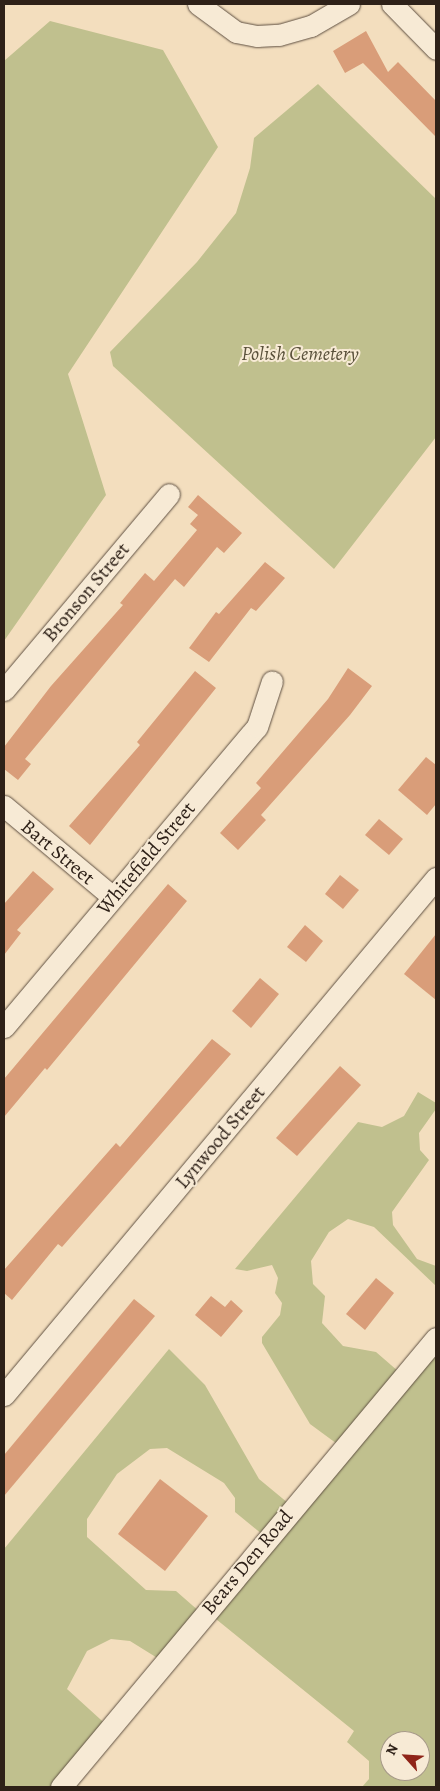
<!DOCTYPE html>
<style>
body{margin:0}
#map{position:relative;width:440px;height:1791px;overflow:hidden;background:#f3debe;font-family:Alegreya,serif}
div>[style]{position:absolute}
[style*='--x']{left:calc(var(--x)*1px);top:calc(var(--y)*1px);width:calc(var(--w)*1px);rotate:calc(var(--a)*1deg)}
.green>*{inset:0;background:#c0c08e}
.building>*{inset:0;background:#d99d79}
.roads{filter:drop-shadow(0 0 1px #5f5042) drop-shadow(0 0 1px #5f5042)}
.minor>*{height:21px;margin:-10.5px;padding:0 10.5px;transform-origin:10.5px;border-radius:10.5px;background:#f7ead5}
span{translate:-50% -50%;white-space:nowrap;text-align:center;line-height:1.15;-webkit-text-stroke:4px #f7ead5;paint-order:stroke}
.park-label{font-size:20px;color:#5a513b;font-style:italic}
.street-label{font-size:20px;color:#2e2118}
.frame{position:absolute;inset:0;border:5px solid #2e2118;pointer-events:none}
.north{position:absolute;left:380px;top:1731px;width:50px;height:50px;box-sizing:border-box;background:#f7ead5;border:1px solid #a79a89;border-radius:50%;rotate:296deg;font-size:14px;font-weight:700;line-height:20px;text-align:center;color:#2e2118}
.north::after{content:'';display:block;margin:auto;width:18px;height:22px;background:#8f2418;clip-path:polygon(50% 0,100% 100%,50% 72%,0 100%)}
</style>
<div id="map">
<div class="green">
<div style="clip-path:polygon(50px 21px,163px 50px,218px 147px,68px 374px,106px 495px,4px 641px,4px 61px)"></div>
<div style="clip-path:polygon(318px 84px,436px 199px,436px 437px,334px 569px,113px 366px,110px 352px,197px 262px,236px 213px,250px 168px,254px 138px)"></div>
<div style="clip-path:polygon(evenodd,418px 1092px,436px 1103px,436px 1109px,419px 1133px,420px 1150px,429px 1160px,392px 1212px,393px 1225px,417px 1259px,436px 1266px,436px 1286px,374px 1227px,348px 1219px,329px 1232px,311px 1261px,313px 1284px,325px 1296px,322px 1323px,343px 1346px,376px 1352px,406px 1378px,436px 1347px,436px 1787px,362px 1787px,369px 1779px,369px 1761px,347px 1742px,354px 1731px,211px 1615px,263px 1535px,235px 1512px,235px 1498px,224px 1483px,167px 1448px,150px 1449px,117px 1474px,87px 1519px,87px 1537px,146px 1590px,176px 1591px,200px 1612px,167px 1664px,130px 1641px,111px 1639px,87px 1651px,67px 1689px,111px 1729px,66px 1787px,4px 1787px,4px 1549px,169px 1349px,205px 1385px,259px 1479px,288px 1503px,344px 1449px,310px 1424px,262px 1343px,262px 1337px,280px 1315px,282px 1303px,275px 1293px,278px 1278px,272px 1265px,247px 1271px,235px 1269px,358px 1122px,382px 1127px,404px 1116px,418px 1092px,390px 1741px,420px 1741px,420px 1771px,390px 1771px,390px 1741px)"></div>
</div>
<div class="building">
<div style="clip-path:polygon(366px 31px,388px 72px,398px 62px,436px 101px,436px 137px,363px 63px,345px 73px,333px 51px)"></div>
<div style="clip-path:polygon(198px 495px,242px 533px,224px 553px,217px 547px,184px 587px,175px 579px,25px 759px,31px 764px,18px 780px,4px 769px,4px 747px,51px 686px,123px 605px,120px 603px,145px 573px,154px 581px,197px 530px,190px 524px,198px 515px,188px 507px)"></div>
<div style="clip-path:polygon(265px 562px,285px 578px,256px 611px,251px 608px,209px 662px,189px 648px,216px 612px,219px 614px)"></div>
<div style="clip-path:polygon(348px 668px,372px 686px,350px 715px,261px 815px,266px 820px,238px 850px,220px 833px,261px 788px,256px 783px,328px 699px)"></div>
<div style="clip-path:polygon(195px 671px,216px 688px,90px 845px,69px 826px,140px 745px,137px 742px)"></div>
<div style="clip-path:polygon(426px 757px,436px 765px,436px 804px,427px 815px,398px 790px)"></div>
<div style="clip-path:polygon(379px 819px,403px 839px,389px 855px,365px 835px)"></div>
<div style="clip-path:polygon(33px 871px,54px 889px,17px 930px,21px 933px,4px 955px,4px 904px)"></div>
<div style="clip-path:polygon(340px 875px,359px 890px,343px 909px,325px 894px)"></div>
<div style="clip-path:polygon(168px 884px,187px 901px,47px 1070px,45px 1068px,4px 1117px,4px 1079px)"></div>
<div style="clip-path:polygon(305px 925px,323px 941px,306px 962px,287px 947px)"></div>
<div style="clip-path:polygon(436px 934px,436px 1000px,404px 974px)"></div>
<div style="clip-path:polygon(260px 978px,279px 994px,251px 1028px,232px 1011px)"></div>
<div style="clip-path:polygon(212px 1039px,231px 1054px,62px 1247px,58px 1244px,12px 1300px,4px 1293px,4px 1270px,116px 1143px,120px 1147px)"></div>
<div style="clip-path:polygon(340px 1066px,361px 1085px,297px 1156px,276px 1138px)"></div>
<div style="clip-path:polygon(376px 1278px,394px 1293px,365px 1330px,346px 1314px)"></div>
<div style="clip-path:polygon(211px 1296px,225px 1307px,231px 1300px,243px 1311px,221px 1337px,195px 1315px)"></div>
<div style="clip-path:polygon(134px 1299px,155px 1316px,4px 1496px,4px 1455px)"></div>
<div style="clip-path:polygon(160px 1479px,208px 1516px,165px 1571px,118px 1534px)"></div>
</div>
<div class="roads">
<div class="minor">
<div style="--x:198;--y:4;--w:47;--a:36.4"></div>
<div style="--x:236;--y:32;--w:21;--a:11"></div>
<div style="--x:257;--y:36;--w:22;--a:-3"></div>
<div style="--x:279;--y:35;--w:33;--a:-16"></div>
<div style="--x:311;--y:26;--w:44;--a:-30.1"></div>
<div style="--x:392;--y:4;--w:63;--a:45.6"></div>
<div style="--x:4;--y:690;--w:256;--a:-49.9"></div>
<div style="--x:4;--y:806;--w:142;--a:39.9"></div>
<div style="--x:4;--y:1027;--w:392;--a:-49.9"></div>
<div style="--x:257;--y:727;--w:48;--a:-71.9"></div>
<div style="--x:4;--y:1395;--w:674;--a:-50.12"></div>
<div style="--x:61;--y:1787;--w:585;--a:-50.13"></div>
</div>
</div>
<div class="park-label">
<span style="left:300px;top:353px">Polish Cemetery</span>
</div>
<div class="street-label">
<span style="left:86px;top:592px;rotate:-50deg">Bronson Street</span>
<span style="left:58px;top:852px;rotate:40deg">Bart Street</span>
<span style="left:146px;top:858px;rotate:-50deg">Whitefield Street</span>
<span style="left:220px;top:1137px;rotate:-50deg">Lynwood Street</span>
<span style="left:247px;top:1562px;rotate:-50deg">Bears Den Road</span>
</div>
<div class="frame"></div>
<div class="north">N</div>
</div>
